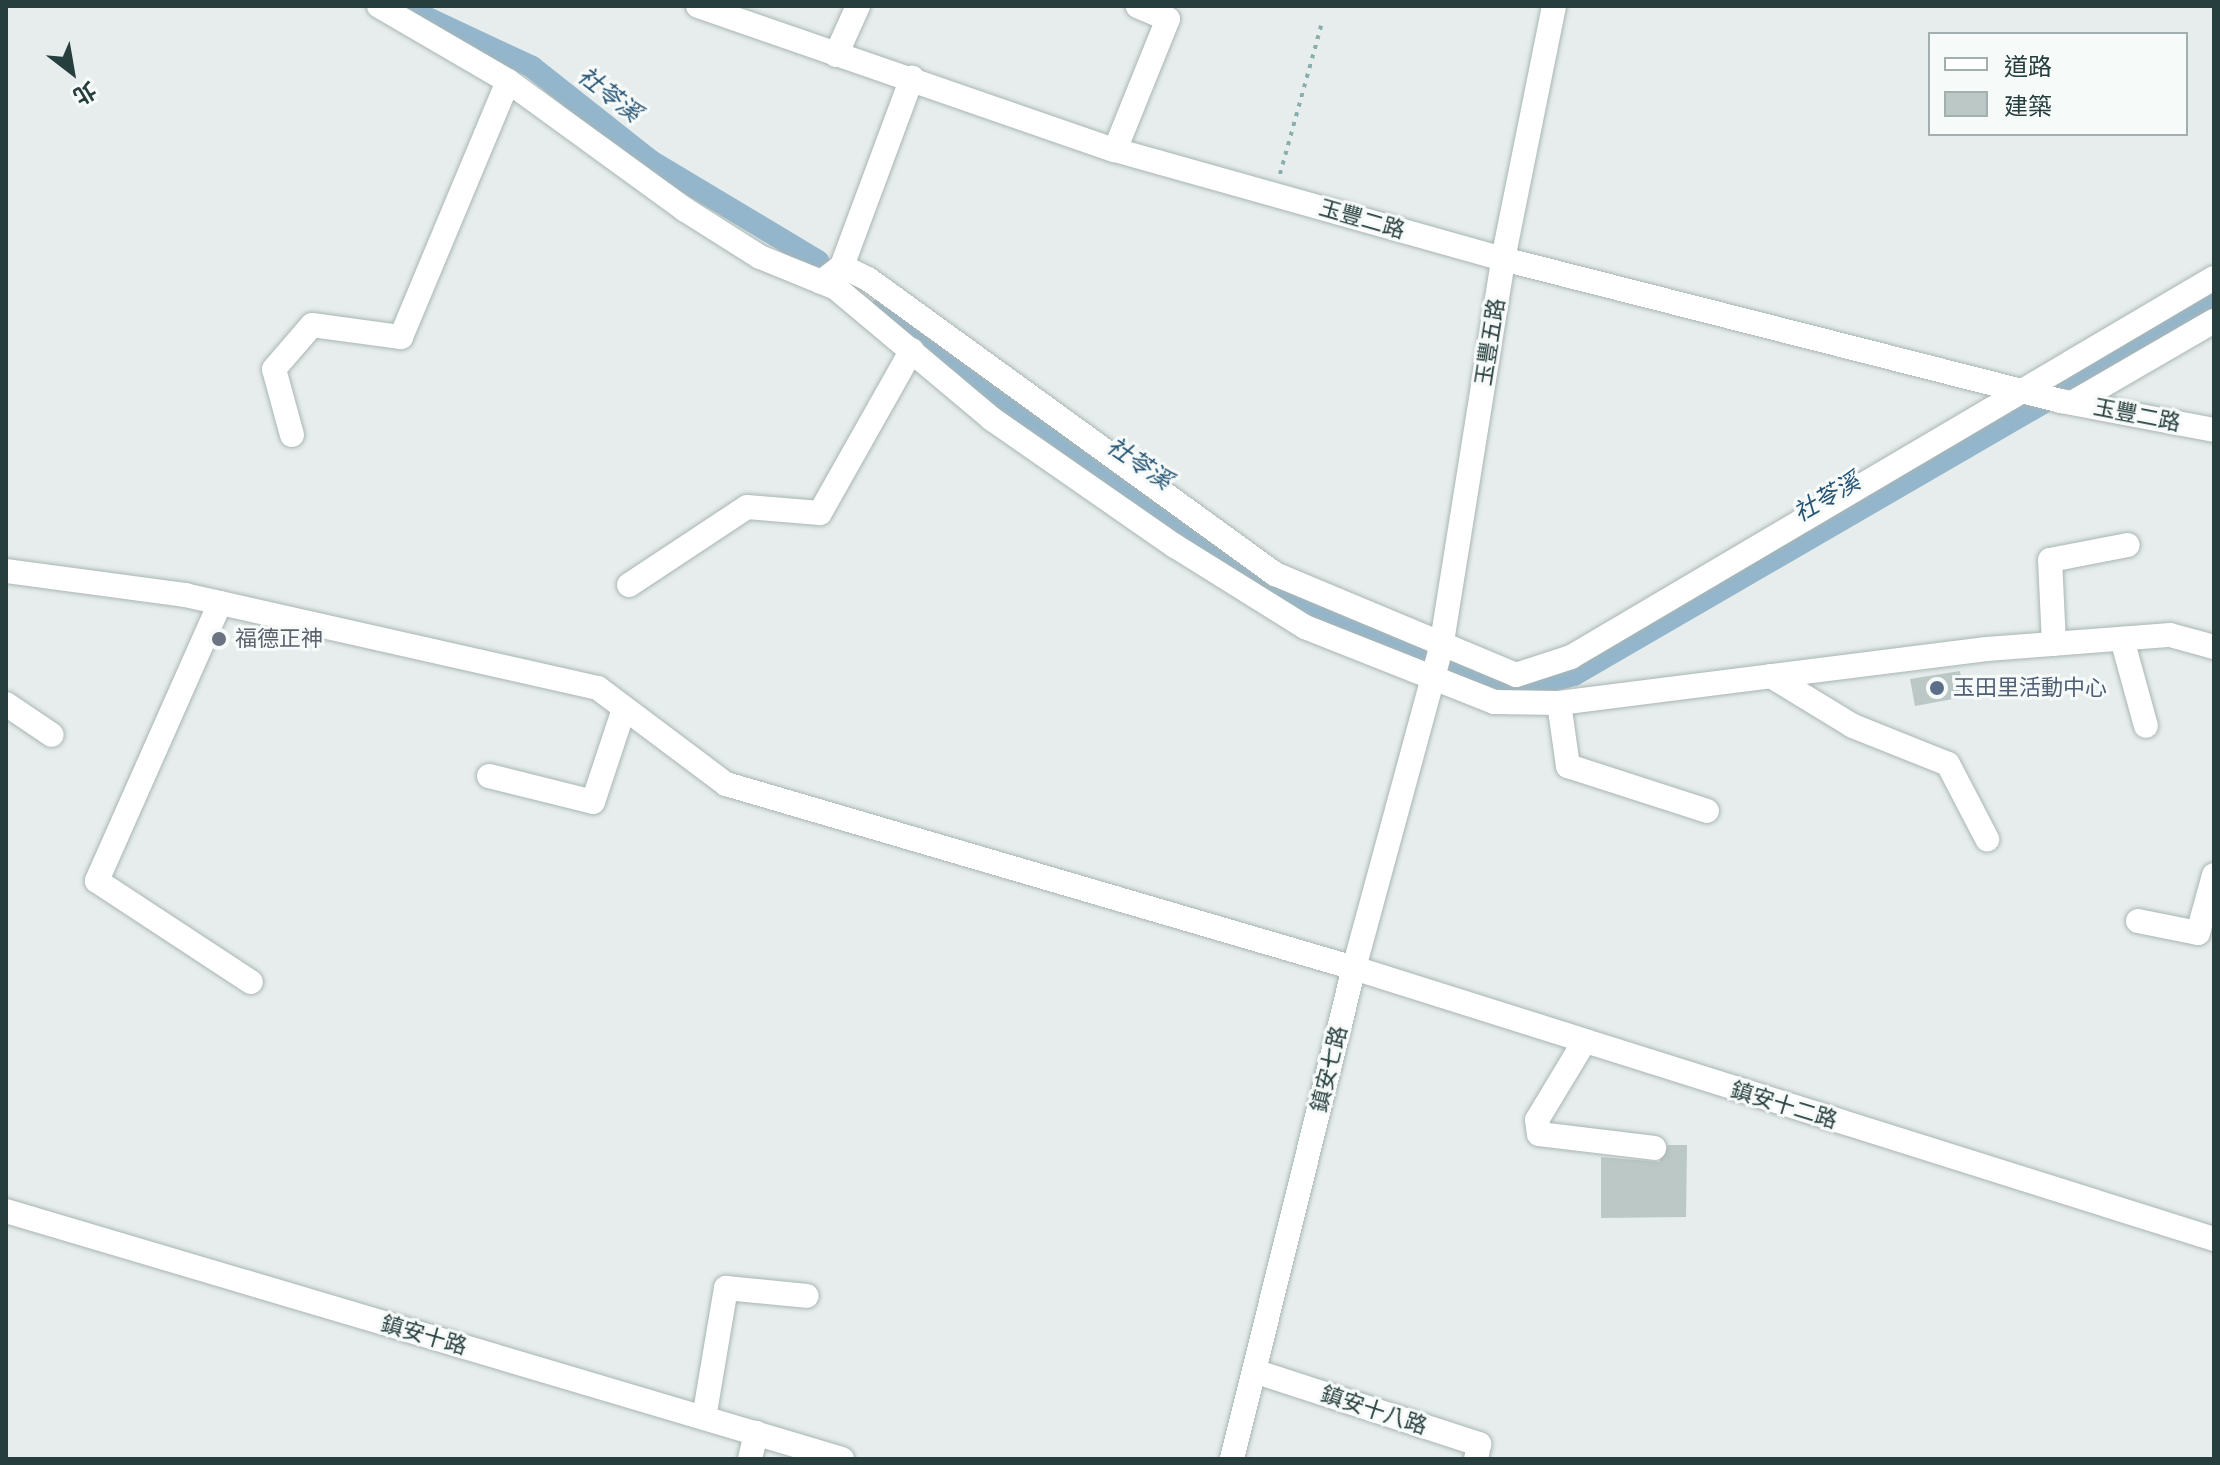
<!DOCTYPE html>
<meta charset="utf-8">
<style>
body{margin:0}
#map{position:relative;width:2220px;height:1465px;overflow:hidden;background:#e6edec;font-family:"Fira Sans Condensed","Noto Sans TC",sans-serif}
div>[style]{position:absolute}
[style*='--x']{left:calc(var(--x)*1px);top:calc(var(--y)*1px);width:calc(var(--w)*1px);rotate:calc(var(--a)*1deg)}
.canal>*{height:22px;margin:-11px;padding:0 11px;transform-origin:11px;border-radius:11px;background:#93b6cc}
.building>*{inset:0;background:#bbc8c5}
.path>*{height:4px;margin-top:-2px;transform-origin:0;background:repeating-linear-gradient(90deg,#89aeab 0 4px,transparent 0 10px)}
.roads{filter:drop-shadow(0 0 2px #a9b5b4) drop-shadow(0 0 2px #a9b5b4)}
.minor>*{height:24px;margin:-12px;padding:0 12px;transform-origin:12px;border-radius:12px;background:#fff}
.dots>*{width:22px;height:22px;translate:-50% -50%;box-sizing:border-box;border:4px solid #f6faf9;border-radius:50%}
span{translate:-50% -50%;white-space:nowrap;text-align:center;line-height:1.15;-webkit-text-stroke:6px #f6faf9;paint-order:stroke}
.street-label{font-size:22px;color:#263e3d}
.worship-label{font-size:22px;color:#5b616d}
.left{translate:0 -50%;text-align:left}
.service-label{font-size:22px;color:#4e5e75}
.water-label{font-size:24px;color:#255474;font-style:italic}
.frame{position:absolute;inset:0;border:8px solid #263e3d;pointer-events:none}
.legend{position:absolute;left:1928px;top:32px;width:260px;height:104px;box-sizing:border-box;background:#f6faf9;border:2px solid #a3afae;margin:0;padding:10px 14px;list-style:none;font-size:24px;color:#263e3d}
.legend li{display:flex;align-items:center;gap:16px;height:40px}
.legend b{width:40px;border:2px solid #a3afae}
.north{position:absolute;left:32px;top:32px;width:80px;height:80px;-webkit-text-stroke:6px #f6faf9;paint-order:stroke;rotate:149deg;font-size:22px;font-weight:700;line-height:32px;text-align:center;color:#263e3d}
.north::after{content:'';display:block;margin:auto;width:28px;height:36px;background:#263e3d;clip-path:polygon(50% 0,100% 100%,50% 72%,0 100%)}
</style>
<div id="map">
<div class="canal">
<div style="--x:402;--y:6;--w:144;--a:25.1"></div>
<div style="--x:532;--y:67;--w:152;--a:38.3"></div>
<div style="--x:651;--y:161;--w:195;--a:30.9"></div>
<div style="--x:880;--y:310;--w:111;--a:38.4"></div>
<div style="--x:967;--y:379;--w:408;--a:34"></div>
<div style="--x:1305;--y:607;--w:126;--a:22.5"></div>
<div style="--x:1453;--y:668;--w:26;--a:25"></div>
<div style="--x:1477;--y:679;--w:54;--a:7.4"></div>
<div style="--x:1531;--y:686;--w:44;--a:-14.3"></div>
<div style="--x:1574;--y:675;--w:740;--a:-30.1"></div>
</div>
<div class="building">
<div style="clip-path:polygon(1960px 671px,1964px 697px,1915px 706px,1910px 679px)"></div>
<div style="clip-path:polygon(1668px 1145px,1687px 1145px,1686px 1217px,1601px 1218px,1601px 1157px,1659px 1162px)"></div>
</div>
<div class="path">
<div style="--x:1280;--y:174;--w:154;--a:-74.5"></div>
</div>
<div class="roads">
<div class="minor">
<div style="--x:379;--y:6;--w:149;--a:30.2"></div>
<div style="--x:508;--y:81;--w:218;--a:36"></div>
<div style="--x:684;--y:209;--w:90;--a:32.3"></div>
<div style="--x:760;--y:257;--w:82;--a:22.2"></div>
<div style="--x:836;--y:288;--w:204;--a:40"></div>
<div style="--x:992;--y:419;--w:223;--a:34.8"></div>
<div style="--x:1175;--y:546;--w:153;--a:31.9"></div>
<div style="--x:1305;--y:627;--w:203;--a:21.6"></div>
<div style="--x:1494;--y:702;--w:65;--a:0.9"></div>
<div style="--x:1559;--y:703;--w:431;--a:-7.2"></div>
<div style="--x:1987;--y:649;--w:184;--a:-4.4"></div>
<div style="--x:2170;--y:635;--w:46;--a:15.3"></div>
<div style="--x:698;--y:6;--w:441;--a:19.1"></div>
<div style="--x:1115;--y:150;--w:403;--a:15.7"></div>
<div style="--x:1503;--y:259;--w:576;--a:14.28"></div>
<div style="--x:2061;--y:401;--w:156;--a:10.7"></div>
<div style="--x:836;--y:55;--w:54;--a:-65.8"></div>
<div style="--x:1115;--y:150;--w:141;--a:-68"></div>
<div style="--x:1168;--y:19;--w:33;--a:-157"></div>
<div style="--x:842;--y:266;--w:201;--a:-69.6"></div>
<div style="--x:821;--y:282;--w:26;--a:-37"></div>
<div style="--x:842;--y:266;--w:29;--a:27"></div>
<div style="--x:868;--y:279;--w:503;--a:35.94"></div>
<div style="--x:1275;--y:574;--w:261;--a:22.7"></div>
<div style="--x:1516;--y:675;--w:58;--a:-18.1"></div>
<div style="--x:1571;--y:657;--w:746;--a:-30.52"></div>
<div style="--x:2074;--y:402;--w:162;--a:-30.1"></div>
<div style="--x:292;--y:435;--w:68;--a:-105.3"></div>
<div style="--x:274;--y:369;--w:58;--a:-49.2"></div>
<div style="--x:312;--y:325;--w:90;--a:7.7"></div>
<div style="--x:401;--y:337;--w:277;--a:-67.3"></div>
<div style="--x:6;--y:571;--w:181;--a:7.6"></div>
<div style="--x:185;--y:595;--w:423;--a:12.7"></div>
<div style="--x:598;--y:688;--w:160;--a:36.9"></div>
<div style="--x:726;--y:784;--w:654;--a:16.33"></div>
<div style="--x:1354;--y:968;--w:902;--a:17.49"></div>
<div style="--x:629;--y:585;--w:141;--a:-33.5"></div>
<div style="--x:747;--y:507;--w:73;--a:4.7"></div>
<div style="--x:820;--y:513;--w:187;--a:-60.6"></div>
<div style="--x:220;--y:603;--w:304;--a:113.9"></div>
<div style="--x:97;--y:881;--w:184;--a:33.3"></div>
<div style="--x:2122;--y:639;--w:90;--a:74.6"></div>
<div style="--x:2054;--y:644;--w:84;--a:-92.7"></div>
<div style="--x:2050;--y:560;--w:79;--a:-10.9"></div>
<div style="--x:1771;--y:676;--w:96;--a:31.4"></div>
<div style="--x:1853;--y:726;--w:102;--a:21.8"></div>
<div style="--x:1948;--y:764;--w:85;--a:62.5"></div>
<div style="--x:1559;--y:703;--w:64;--a:81.9"></div>
<div style="--x:1568;--y:766;--w:146;--a:17.9"></div>
<div style="--x:6;--y:704;--w:55;--a:34"></div>
<div style="--x:489;--y:776;--w:107;--a:14"></div>
<div style="--x:593;--y:802;--w:98;--a:-71.6"></div>
<div style="--x:2138;--y:921;--w:61;--a:11.3"></div>
<div style="--x:2198;--y:933;--w:60;--a:-74.6"></div>
<div style="--x:1584;--y:1042;--w:91;--a:121.1"></div>
<div style="--x:1537;--y:1120;--w:14;--a:82"></div>
<div style="--x:1539;--y:1134;--w:116;--a:6.9"></div>
<div style="--x:6;--y:1211;--w:872;--a:16.52"></div>
<div style="--x:1254;--y:1371;--w:237;--a:18"></div>
<div style="--x:1479;--y:1444;--w:15;--a:101"></div>
<div style="--x:704;--y:1418;--w:132;--a:-80.4"></div>
<div style="--x:726;--y:1288;--w:81;--a:5.6"></div>
<div style="--x:750;--y:1459;--w:27;--a:-77"></div>
<div style="--x:1232;--y:1459;--w:506;--a:-76.05"></div>
<div style="--x:1354;--y:968;--w:332;--a:-74.8"></div>
<div style="--x:1441;--y:648;--w:394;--a:-80.9"></div>
<div style="--x:1503;--y:259;--w:258;--a:-78.6"></div>
</div>
</div>
<div class="dots">
<div style="left:219px;top:639px;background:#6b7280"></div>
<div style="left:1937px;top:688px;background:#5c6f8a"></div>
</div>
<div class="street-label">
<span style="left:1362px;top:219px;rotate:16deg">玉豐二路</span>
<span style="left:1490px;top:342px;rotate:-81deg">玉豐五路</span>
<span style="left:2137px;top:415px;rotate:11deg">玉豐二路</span>
<span style="left:1329px;top:1069px;rotate:-76deg">鎮安七路</span>
<span style="left:1784px;top:1105px;rotate:17deg">鎮安十二路</span>
<span style="left:424px;top:1335px;rotate:16deg">鎮安十路</span>
<span style="left:1374px;top:1410px;rotate:18deg">鎮安十八路</span>
</div>
<div class="worship-label">
<span class="left" style="left:235px;top:639px">福德正神</span>
</div>
<div class="service-label">
<span class="left" style="left:1953px;top:688px">玉田里活動中心</span>
</div>
<div class="water-label">
<span style="left:609px;top:95px;rotate:38deg">社苓溪</span>
<span style="left:1139px;top:464px;rotate:34deg">社苓溪</span>
<span style="left:1827px;top:498px;rotate:-30deg">社苓溪</span>
</div>
<div class="frame"></div>
<ul class="legend">
<li><b style="height:10px;background:#fff"></b>道路</li>
<li><b style="height:22px;background:#bbc8c5"></b>建築</li>
</ul>
<div class="north">北</div>
</div>
